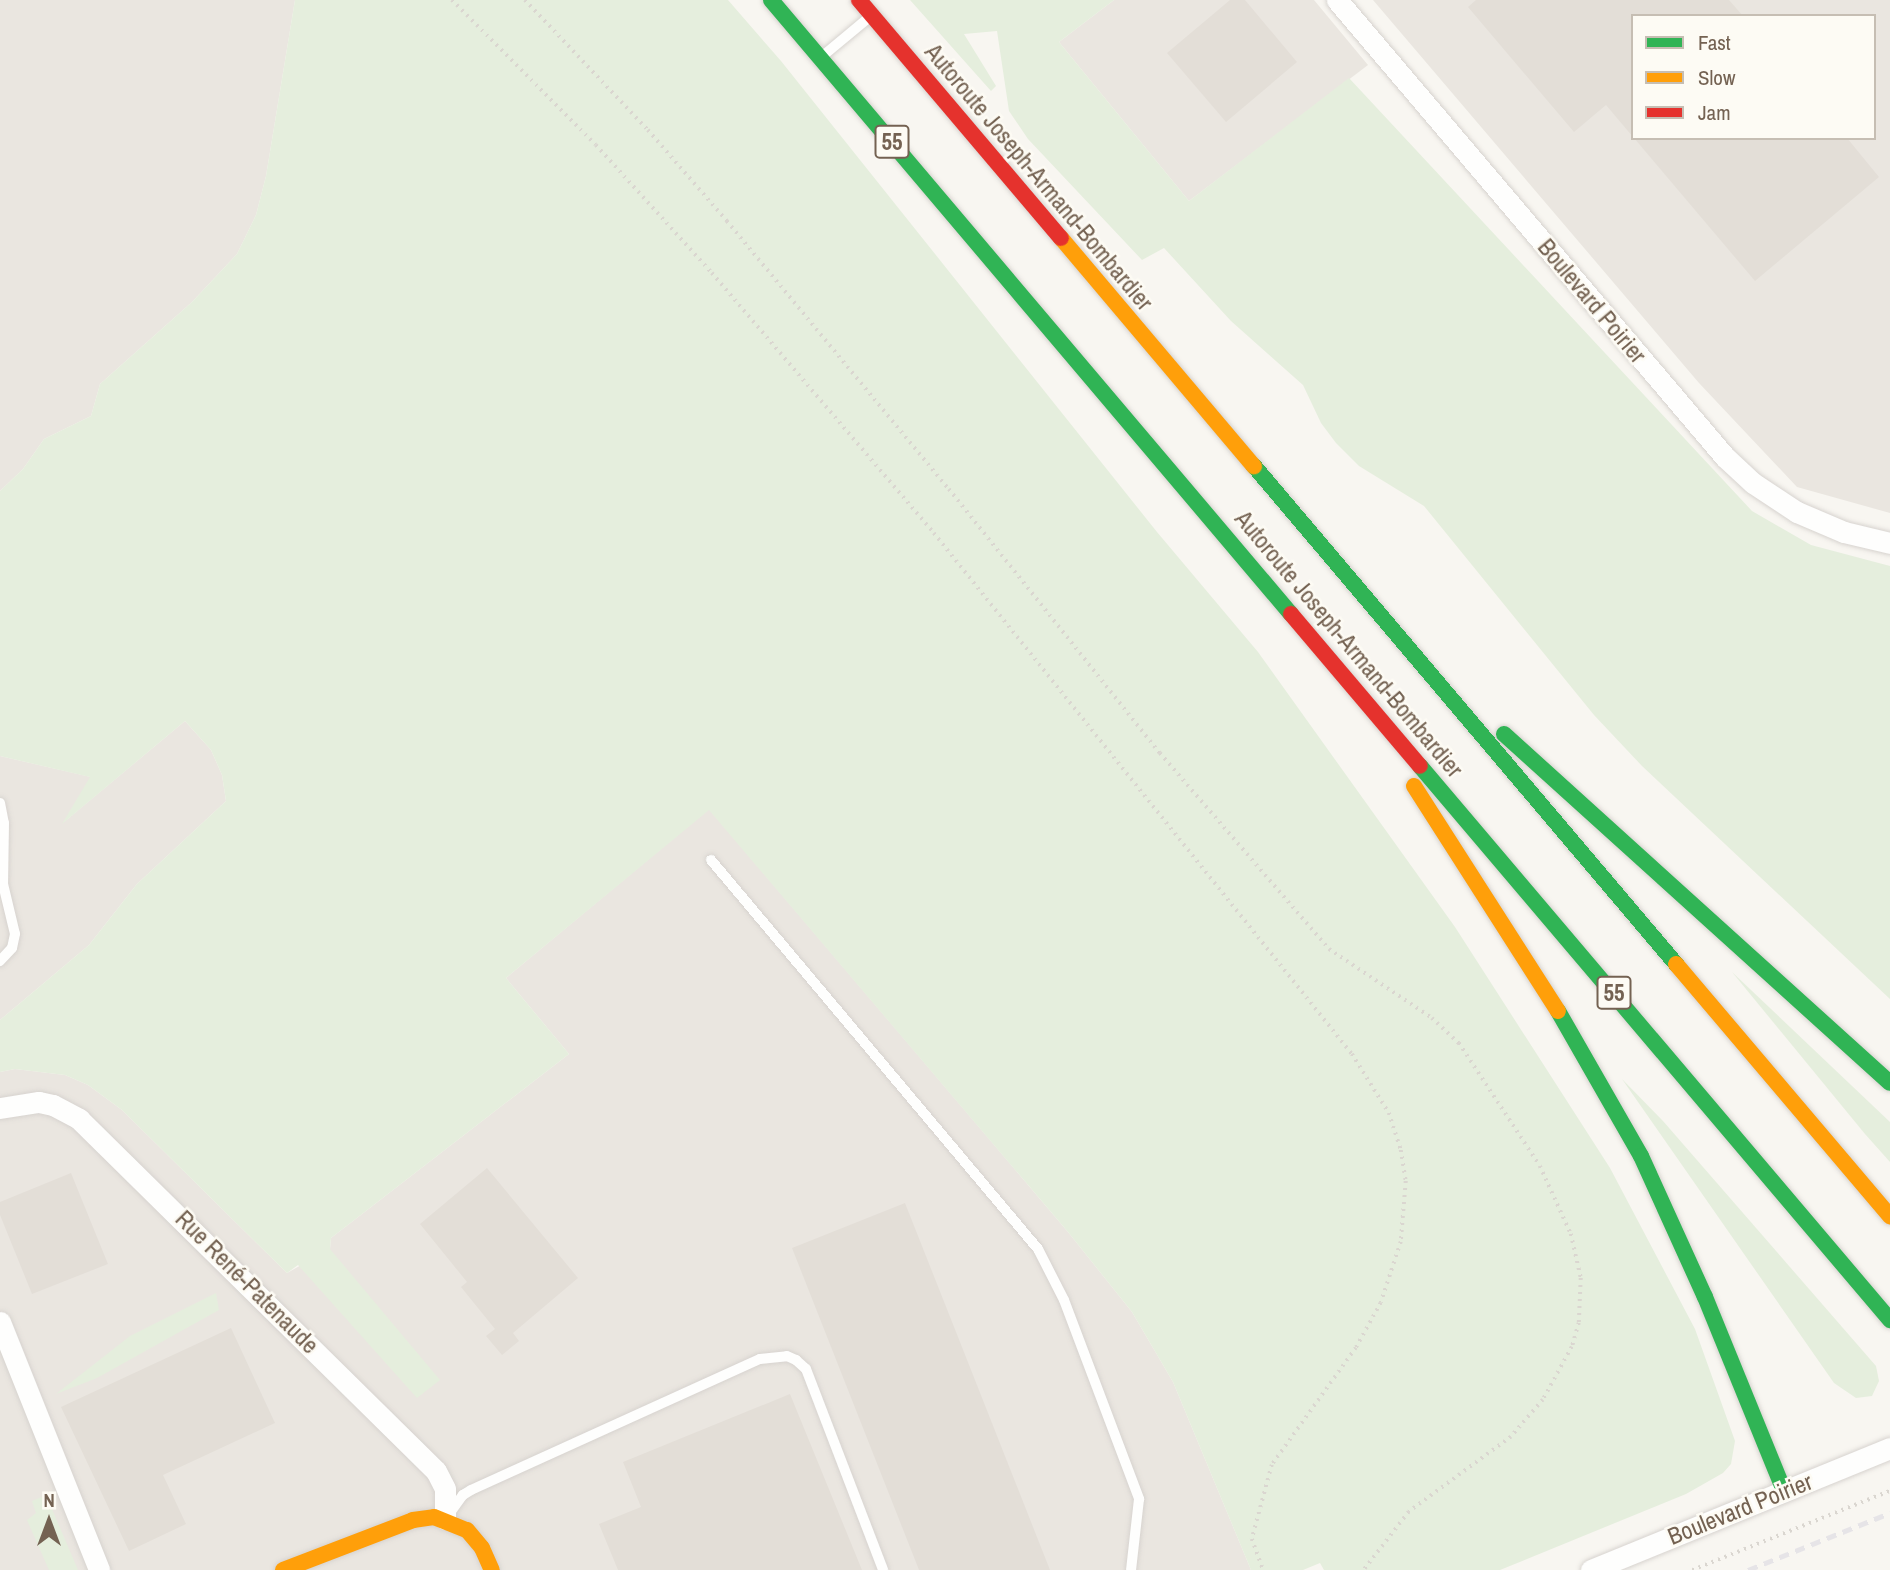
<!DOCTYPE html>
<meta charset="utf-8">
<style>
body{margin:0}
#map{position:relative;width:1890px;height:1570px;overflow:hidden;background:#f8f6f1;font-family:"Archivo Narrow",sans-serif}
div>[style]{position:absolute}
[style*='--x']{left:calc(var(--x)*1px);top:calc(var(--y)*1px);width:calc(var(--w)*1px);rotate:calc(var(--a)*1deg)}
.industrial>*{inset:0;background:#eae6e0}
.green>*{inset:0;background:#e5eedd}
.building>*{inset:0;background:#e3ded7}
.path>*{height:3.5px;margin-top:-1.75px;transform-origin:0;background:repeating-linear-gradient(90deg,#dad6d0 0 2px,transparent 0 7px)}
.roads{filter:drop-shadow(0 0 2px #d7d3cf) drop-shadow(0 0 2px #d7d3cf)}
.lane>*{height:10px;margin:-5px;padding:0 5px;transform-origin:5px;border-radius:5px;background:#fefefd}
.street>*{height:21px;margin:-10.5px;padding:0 10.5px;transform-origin:10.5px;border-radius:10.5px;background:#fefefd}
.fast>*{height:16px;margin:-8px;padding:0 8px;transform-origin:8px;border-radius:8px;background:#30b455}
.slow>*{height:16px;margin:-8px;padding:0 8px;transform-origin:8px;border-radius:8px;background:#ff9f0a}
.jam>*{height:16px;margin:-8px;padding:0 8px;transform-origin:8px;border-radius:8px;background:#e5322d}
.rail>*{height:5px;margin-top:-2.5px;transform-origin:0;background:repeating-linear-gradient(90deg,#e6e4e7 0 10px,transparent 0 17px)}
span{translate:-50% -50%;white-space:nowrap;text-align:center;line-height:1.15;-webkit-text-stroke:5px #fdfbf4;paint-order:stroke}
.shield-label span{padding:2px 5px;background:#fdfbf4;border:2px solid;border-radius:5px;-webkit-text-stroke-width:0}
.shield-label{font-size:23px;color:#746252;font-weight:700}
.street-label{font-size:24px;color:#746252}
.legend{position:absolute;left:1631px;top:14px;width:245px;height:126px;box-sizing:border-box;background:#fdfbf4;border:2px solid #c6beb3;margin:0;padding:9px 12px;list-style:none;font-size:21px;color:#746252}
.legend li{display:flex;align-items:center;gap:14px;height:35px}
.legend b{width:35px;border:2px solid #c6beb3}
.north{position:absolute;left:14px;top:1486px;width:70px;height:70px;-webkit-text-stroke:5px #fdfbf4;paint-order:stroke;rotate:0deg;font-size:19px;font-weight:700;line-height:28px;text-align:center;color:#746252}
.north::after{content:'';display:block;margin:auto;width:24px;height:32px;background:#746252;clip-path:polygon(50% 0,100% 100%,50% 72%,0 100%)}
</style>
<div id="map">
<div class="industrial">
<div style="clip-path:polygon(0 0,295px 0,266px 176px,256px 215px,237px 254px,192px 302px,100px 384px,91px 416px,44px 439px,23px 469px,0 491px)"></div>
<div style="clip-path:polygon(1114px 0,1314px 0,1368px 65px,1189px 201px,1059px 42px)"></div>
<div style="clip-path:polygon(evenodd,1373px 0,1890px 0,1890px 513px,1797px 487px,1699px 383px,1373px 0,1633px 16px,1874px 16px,1874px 138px,1633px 138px,1633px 16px)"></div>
<div style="clip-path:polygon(185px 721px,211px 750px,222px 775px,226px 801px,137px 884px,89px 945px,0 1020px,0 756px,91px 777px,64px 822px)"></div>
<div style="clip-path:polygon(709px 809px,1068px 1232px,1132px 1312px,1173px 1382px,1251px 1570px,0 1570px,0 1072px,15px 1069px,65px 1075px,88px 1085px,122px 1110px,287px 1273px,330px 1249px,331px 1238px,569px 1054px,506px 978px)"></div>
</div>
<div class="green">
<div style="clip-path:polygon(295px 0,728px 0,781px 61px,1157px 532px,1258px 652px,1455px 927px,1610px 1168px,1695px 1329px,1735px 1441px,1731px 1464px,1723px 1473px,1686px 1494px,1500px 1570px,1324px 1570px,1320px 1563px,1303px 1570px,1251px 1570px,1173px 1382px,1132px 1312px,1068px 1232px,709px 810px,506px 978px,569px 1054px,331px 1238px,330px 1249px,440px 1380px,417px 1398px,298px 1265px,287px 1273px,122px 1110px,88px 1085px,65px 1075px,15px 1069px,0 1072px,0 1020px,89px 945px,137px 884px,226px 801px,222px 775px,211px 750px,185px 721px,62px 824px,90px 777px,0 756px,0 491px,23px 469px,44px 439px,91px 416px,100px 384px,192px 302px,237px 254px,256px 215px,266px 176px)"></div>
<div style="clip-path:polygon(910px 0,1114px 0,1059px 42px,1189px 201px,1349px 78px,1752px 511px,1811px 545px,1890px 566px,1890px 999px,1642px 766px,1594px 715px,1424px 506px,1359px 466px,1336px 443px,1321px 423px,1303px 385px,1231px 321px,1164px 248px,1142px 260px,1028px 139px,1009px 111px,997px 31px,964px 34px,996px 86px,991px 91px)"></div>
<div style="clip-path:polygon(1732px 972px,1890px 1122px,1890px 1162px,1865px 1134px)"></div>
<div style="clip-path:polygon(1622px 1079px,1663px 1121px,1876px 1366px,1879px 1381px,1872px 1396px,1856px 1398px,1834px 1383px)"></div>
<div style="clip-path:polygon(216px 1293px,219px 1310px,97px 1378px,56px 1394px,130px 1336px)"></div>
<div style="clip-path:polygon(46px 1495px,78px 1570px,49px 1570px,27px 1520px,36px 1513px,32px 1501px)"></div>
</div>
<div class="building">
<div style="clip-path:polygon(1230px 0,1245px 0,1297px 62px,1226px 122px,1167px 53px)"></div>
<div style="clip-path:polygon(1476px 0,1729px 0,1743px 16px,1633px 16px,1633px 137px,1606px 105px,1574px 132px,1468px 7px)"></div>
<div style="clip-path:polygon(1634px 138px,1847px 138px,1879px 177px,1755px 281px)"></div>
<div style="clip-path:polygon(487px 1168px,578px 1278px,513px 1333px,519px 1341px,502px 1355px,486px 1336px,495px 1329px,461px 1287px,467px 1282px,420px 1224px)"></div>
<div style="clip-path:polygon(71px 1173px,108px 1264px,32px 1294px,0 1215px,0 1202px)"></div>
<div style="clip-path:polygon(905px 1203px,960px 1342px,1050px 1570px,919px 1570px,792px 1248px)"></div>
<div style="clip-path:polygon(231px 1328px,275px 1423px,163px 1475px,186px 1524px,129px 1551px,61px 1407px)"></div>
<div style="clip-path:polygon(790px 1394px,862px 1570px,618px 1570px,599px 1524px,641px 1507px,623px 1462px)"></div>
</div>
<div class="path">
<div style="--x:452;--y:0;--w:204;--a:45.2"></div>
<div style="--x:596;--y:145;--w:173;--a:47.8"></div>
<div style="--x:712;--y:273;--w:342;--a:49.5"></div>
<div style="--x:934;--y:533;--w:668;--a:51.26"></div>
<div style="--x:1352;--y:1054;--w:70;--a:57.9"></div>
<div style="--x:1389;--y:1113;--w:39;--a:72"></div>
<div style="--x:1401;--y:1150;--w:31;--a:81"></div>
<div style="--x:1406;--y:1181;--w:61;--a:94.7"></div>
<div style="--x:1401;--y:1242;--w:64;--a:108.2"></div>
<div style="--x:1381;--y:1303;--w:51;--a:119.1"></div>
<div style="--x:1356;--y:1348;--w:144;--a:125.7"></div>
<div style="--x:1272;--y:1465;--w:77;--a:105.1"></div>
<div style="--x:1252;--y:1539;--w:33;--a:70"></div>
<div style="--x:525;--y:0;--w:179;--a:46.6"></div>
<div style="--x:648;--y:130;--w:121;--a:49"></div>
<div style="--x:727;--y:221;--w:348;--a:50.4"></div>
<div style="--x:949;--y:489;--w:338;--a:51.4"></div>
<div style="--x:1160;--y:753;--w:259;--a:49.2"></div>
<div style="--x:1329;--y:949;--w:124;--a:33.8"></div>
<div style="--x:1432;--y:1018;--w:37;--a:43"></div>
<div style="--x:1459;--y:1043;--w:147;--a:56.6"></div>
<div style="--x:1540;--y:1166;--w:75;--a:65.5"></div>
<div style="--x:1571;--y:1234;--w:45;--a:77.2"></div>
<div style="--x:1581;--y:1278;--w:45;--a:92.5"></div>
<div style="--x:1579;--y:1323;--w:25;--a:106"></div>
<div style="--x:1572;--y:1347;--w:60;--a:118.7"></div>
<div style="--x:1543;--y:1400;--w:49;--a:130.9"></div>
<div style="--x:1511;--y:1437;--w:127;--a:143.7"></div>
<div style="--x:1409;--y:1512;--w:73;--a:127.8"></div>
<div style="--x:1692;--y:1570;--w:213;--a:-21.8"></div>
</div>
<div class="roads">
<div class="lane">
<div style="--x:825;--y:54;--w:55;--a:-39.8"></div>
<div style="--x:0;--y:803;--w:20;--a:79"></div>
<div style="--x:4;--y:823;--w:61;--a:90.9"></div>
<div style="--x:3;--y:884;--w:51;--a:76.5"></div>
<div style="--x:15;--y:934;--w:14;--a:102"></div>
<div style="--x:12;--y:948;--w:18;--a:133"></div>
<div style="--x:711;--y:860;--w:508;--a:49.95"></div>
<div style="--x:1038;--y:1249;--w:57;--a:63"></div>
<div style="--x:1064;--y:1300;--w:213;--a:69.3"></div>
<div style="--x:1139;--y:1499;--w:71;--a:96.4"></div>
<div style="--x:449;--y:1514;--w:24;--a:-54"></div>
<div style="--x:463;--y:1495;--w:9;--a:-32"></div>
<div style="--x:471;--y:1490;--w:317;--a:-24.4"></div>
<div style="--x:760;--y:1359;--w:27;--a:-6"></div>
<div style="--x:787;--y:1356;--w:10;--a:24"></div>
<div style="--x:796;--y:1360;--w:13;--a:42"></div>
<div style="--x:806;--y:1369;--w:215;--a:69"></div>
</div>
<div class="street">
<div style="--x:1337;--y:0;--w:599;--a:49.67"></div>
<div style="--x:1725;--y:457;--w:38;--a:43"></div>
<div style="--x:1753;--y:483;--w:53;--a:33.4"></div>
<div style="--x:1797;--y:512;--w:51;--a:23.1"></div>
<div style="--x:1844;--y:532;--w:47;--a:13.4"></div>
<div style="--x:0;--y:1108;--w:39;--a:-9"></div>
<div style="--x:39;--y:1102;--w:14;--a:12"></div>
<div style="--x:53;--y:1105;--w:30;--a:28"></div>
<div style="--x:79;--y:1119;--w:501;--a:44.6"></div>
<div style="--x:436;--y:1471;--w:20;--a:63"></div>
<div style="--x:445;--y:1489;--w:30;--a:90"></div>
<div style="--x:0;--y:1322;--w:267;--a:68.2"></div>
<div style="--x:1591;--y:1570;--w:323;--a:-22.2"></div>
</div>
<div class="fast">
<div style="--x:771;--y:0;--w:805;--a:49.74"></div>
<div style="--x:1254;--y:466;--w:653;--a:49.72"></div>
<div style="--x:1504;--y:734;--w:520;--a:42.12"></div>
<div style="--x:1420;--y:766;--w:727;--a:49.69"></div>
<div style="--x:1558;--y:1011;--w:167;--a:60.2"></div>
<div style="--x:1641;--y:1156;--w:155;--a:65.6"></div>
<div style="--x:1705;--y:1297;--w:209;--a:67.8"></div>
</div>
<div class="slow">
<div style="--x:1061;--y:238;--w:299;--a:49.8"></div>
<div style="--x:1414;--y:786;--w:267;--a:57.4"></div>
<div style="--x:1676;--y:964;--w:331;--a:49.7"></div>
<div style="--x:283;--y:1570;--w:139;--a:-21"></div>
<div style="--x:413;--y:1520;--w:21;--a:-8"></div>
<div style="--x:434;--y:1517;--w:35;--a:22"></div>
<div style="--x:467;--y:1530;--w:23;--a:50"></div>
<div style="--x:482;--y:1548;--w:24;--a:66"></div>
</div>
<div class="jam">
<div style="--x:859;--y:0;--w:312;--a:49.7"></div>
<div style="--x:1291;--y:614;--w:199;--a:49.7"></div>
</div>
</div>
<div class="rail">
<div style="--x:1748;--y:1570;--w:153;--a:-21.9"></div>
</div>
<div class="shield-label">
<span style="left:892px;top:142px">55</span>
<span style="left:1614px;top:993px">55</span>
</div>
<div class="street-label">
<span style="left:1039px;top:177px;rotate:50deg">Autoroute Joseph-Armand-Bombardier</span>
<span style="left:1592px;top:301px;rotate:50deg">Boulevard Poirier</span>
<span style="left:1349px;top:644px;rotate:50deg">Autoroute Joseph-Armand-Bombardier</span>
<span style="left:247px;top:1282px;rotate:45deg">Rue René-Patenaude</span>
<span style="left:1740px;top:1509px;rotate:-22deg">Boulevard Poirier</span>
</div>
<ul class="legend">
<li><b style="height:9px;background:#30b455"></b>Fast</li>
<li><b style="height:9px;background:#ff9f0a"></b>Slow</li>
<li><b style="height:9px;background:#e5322d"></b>Jam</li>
</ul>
<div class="north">N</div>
</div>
